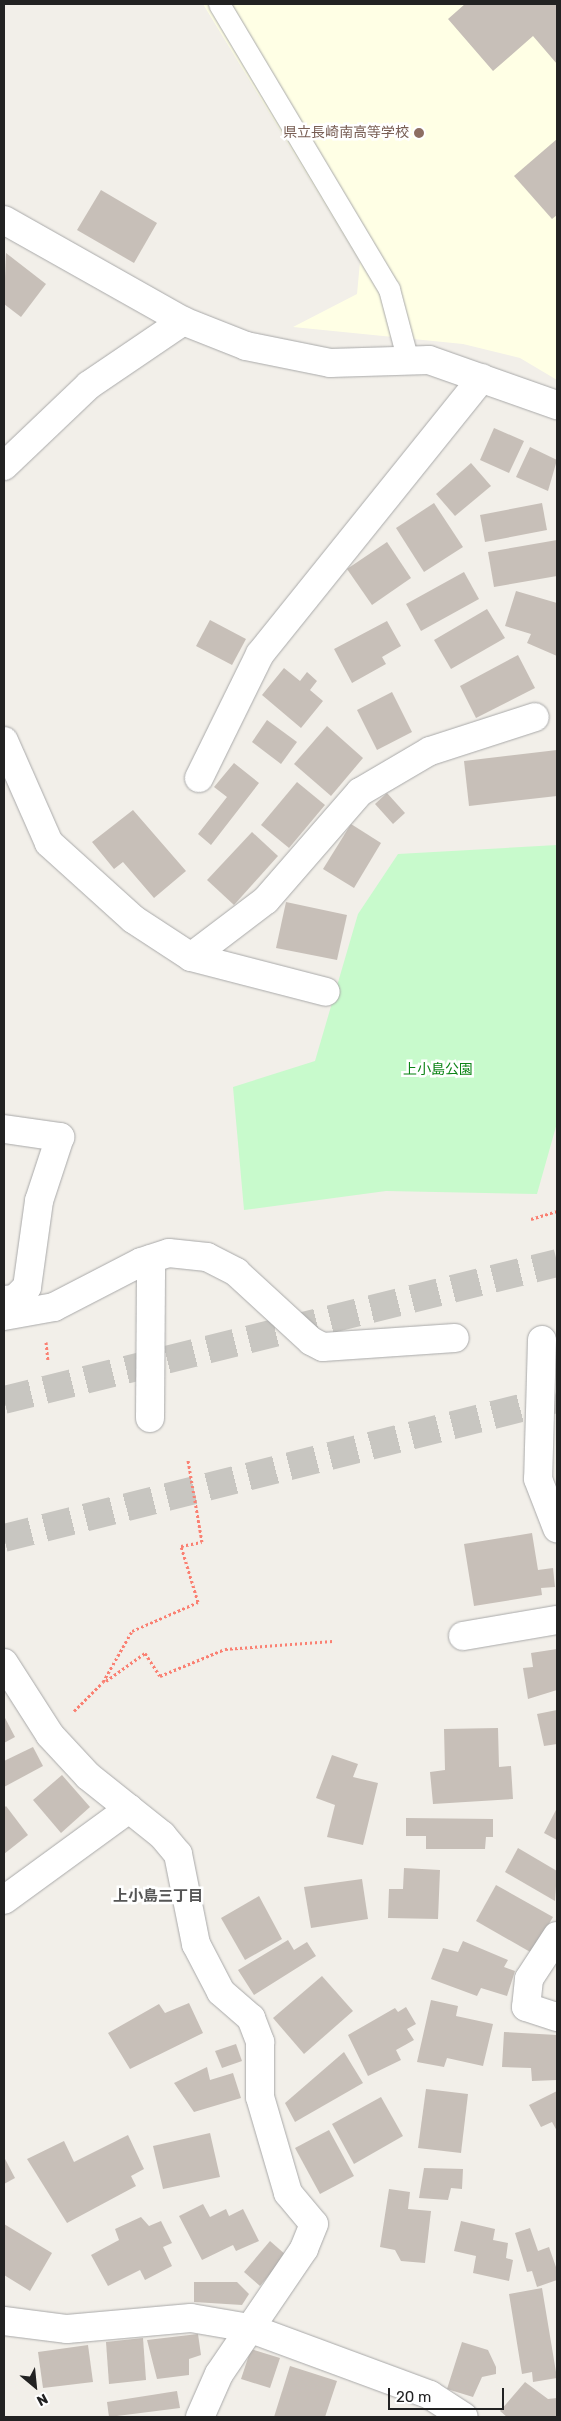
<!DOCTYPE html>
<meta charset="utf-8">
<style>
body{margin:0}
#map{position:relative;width:561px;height:2421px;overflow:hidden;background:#f2efe9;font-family:Rubik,"Noto Sans JP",sans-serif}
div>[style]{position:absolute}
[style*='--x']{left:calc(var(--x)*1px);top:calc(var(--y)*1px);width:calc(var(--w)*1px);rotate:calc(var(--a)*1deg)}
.education>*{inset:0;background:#ffffe5}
.park>*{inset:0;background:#c8facc}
.building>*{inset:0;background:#c7bfb8}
.highway-tunnel>*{height:28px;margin-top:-14px;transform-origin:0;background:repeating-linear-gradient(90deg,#c8c6c1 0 28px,transparent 0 42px)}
.path>*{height:3px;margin-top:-1.5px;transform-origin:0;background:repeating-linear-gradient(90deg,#fa8072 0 2.5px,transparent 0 5px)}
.roads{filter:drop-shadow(0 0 1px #a9a9a9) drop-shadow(0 0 1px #a9a9a9)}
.lane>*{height:21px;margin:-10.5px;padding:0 10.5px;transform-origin:10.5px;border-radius:10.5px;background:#fff}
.street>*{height:28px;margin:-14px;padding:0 14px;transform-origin:14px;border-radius:14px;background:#fff}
.dots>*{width:14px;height:14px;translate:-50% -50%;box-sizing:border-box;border:2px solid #fff;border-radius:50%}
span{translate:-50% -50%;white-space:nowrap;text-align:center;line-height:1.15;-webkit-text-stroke:5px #fff;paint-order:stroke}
.education-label{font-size:14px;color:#785e54}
.right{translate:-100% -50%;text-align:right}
.park-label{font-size:14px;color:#0c8416}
.neighbourhood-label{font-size:15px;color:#555;font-weight:700}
.frame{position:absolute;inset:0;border:5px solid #222;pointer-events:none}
.north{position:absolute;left:10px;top:2361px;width:50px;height:50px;-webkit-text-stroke:4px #fff;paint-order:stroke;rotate:152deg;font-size:14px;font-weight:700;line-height:20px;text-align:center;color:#222}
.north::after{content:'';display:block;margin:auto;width:18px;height:22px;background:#222;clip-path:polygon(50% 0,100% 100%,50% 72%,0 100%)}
.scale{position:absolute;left:388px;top:2388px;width:116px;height:22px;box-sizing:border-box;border:2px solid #222;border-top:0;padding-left:6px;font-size:15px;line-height:18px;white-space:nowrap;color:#222;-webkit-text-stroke:4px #fff;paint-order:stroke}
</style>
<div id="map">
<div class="education">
<div style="clip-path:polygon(203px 4px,557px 4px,557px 380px,520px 358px,463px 344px,293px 327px,357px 294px,360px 262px)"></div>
</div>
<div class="park">
<div style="clip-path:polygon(557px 845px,557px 1123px,537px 1194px,386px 1191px,244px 1210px,233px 1087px,315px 1061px,358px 914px,398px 854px)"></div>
</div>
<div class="building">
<div style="clip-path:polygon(465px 4px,557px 4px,557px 64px,533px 36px,493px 71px,448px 19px)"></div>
<div style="clip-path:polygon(557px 139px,557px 215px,552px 219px,514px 176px)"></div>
<div style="clip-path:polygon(101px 190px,157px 223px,134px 263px,77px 230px)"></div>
<div style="clip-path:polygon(6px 253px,46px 284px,21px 317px,4px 304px)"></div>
<div style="clip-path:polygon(494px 428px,524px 441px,509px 473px,480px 460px)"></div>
<div style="clip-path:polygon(530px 447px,557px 460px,548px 491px,516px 477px)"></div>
<div style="clip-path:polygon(471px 463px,491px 486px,455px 516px,436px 494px)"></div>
<div style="clip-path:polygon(434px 503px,463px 547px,424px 572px,396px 528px)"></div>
<div style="clip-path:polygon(542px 503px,547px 530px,485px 542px,480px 515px)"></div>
<div style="clip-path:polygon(557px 540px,557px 576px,494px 587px,488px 552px)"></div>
<div style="clip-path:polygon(387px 542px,411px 578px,372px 605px,347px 569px)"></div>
<div style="clip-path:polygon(464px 572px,479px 599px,421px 631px,406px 604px)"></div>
<div style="clip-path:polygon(516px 591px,557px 603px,557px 656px,527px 643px,531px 634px,505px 626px)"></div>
<div style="clip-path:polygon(487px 609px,505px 638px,451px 669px,434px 640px)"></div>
<div style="clip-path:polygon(210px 620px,246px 639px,232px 665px,196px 646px)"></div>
<div style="clip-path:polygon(387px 621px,401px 646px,382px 657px,386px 664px,352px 683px,334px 649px)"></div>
<div style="clip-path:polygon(518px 655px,535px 688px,476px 718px,460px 686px)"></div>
<div style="clip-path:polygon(284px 668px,300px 681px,307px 672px,317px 681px,310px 690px,323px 701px,301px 728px,262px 695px)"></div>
<div style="clip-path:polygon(392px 692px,412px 732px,377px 750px,357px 710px)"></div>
<div style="clip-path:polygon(267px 720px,297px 742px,281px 764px,252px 742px)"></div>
<div style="clip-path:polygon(327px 726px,363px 758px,331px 796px,294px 764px)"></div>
<div style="clip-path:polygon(557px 750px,557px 796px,469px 806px,464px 761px)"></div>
<div style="clip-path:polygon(234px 763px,259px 783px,211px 845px,198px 834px,227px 797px,214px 787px)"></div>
<div style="clip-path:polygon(297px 782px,325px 805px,289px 848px,261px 825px)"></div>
<div style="clip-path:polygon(387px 793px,405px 813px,393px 824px,375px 804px)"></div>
<div style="clip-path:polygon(133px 810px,186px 871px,154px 898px,123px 862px,114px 869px,92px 842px)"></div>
<div style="clip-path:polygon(351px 824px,381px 843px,354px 888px,323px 869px)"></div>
<div style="clip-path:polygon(252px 832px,278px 856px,234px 905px,207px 880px)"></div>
<div style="clip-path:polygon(286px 902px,347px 915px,337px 960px,276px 948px)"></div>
<div style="clip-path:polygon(532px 1533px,538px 1570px,553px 1568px,555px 1587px,541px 1588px,542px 1595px,474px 1606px,464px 1544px)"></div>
<div style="clip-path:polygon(557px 1649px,557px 1690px,528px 1699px,523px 1668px,533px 1667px,531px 1653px)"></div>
<div style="clip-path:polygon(557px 1710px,557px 1744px,544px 1746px,537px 1714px)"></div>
<div style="clip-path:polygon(4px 1716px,15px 1737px,4px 1743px)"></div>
<div style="clip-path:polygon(498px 1728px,499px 1767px,511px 1766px,513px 1799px,433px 1804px,430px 1772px,445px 1770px,444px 1729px)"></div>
<div style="clip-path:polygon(33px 1747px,43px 1766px,4px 1787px,4px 1761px)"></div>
<div style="clip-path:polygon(332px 1755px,358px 1764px,353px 1777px,378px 1783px,363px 1845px,327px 1837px,335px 1805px,316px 1798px)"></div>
<div style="clip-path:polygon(62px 1775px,90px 1807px,61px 1833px,33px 1800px)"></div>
<div style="clip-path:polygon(6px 1806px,28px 1835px,4px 1854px,4px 1808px)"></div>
<div style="clip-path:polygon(557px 1808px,557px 1840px,544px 1833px)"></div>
<div style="clip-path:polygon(406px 1818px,493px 1819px,493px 1837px,486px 1837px,485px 1849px,426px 1849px,426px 1836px,406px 1836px)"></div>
<div style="clip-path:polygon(518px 1848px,557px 1871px,555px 1901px,505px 1872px)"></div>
<div style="clip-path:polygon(404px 1868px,440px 1870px,438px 1919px,388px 1918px,389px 1889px,403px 1889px)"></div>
<div style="clip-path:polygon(362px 1879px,368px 1919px,311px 1928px,304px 1887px)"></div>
<div style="clip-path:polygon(496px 1885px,553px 1917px,532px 1953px,476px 1921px)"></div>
<div style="clip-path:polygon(259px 1896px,282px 1939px,245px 1960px,221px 1918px)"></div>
<div style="clip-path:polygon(288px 1940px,294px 1950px,307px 1942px,316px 1956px,254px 1995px,238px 1970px)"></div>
<div style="clip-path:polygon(463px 1941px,508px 1960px,504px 1967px,515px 1971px,507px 1996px,481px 1988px,477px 1996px,431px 1979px,443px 1948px,458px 1952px)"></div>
<div style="clip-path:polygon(322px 1976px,353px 2011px,304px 2054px,273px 2018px)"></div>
<div style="clip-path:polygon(431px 2000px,458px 2006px,456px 2016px,493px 2024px,483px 2066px,447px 2058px,444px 2067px,417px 2062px)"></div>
<div style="clip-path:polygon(189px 2003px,203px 2033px,130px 2069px,108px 2033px,159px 2004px,165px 2013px)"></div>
<div style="clip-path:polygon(406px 2007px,416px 2024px,407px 2029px,414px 2040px,396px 2050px,401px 2060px,368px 2076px,348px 2035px,395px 2008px,398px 2012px)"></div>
<div style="clip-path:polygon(504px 2032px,557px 2035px,557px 2080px,532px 2081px,531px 2068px,502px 2067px)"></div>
<div style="clip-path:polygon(236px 2044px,242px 2061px,222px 2068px,215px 2051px)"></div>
<div style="clip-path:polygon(344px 2052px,363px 2083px,295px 2122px,285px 2103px)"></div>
<div style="clip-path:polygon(207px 2067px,210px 2080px,233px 2073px,241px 2098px,194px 2112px,174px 2083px)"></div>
<div style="clip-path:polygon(426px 2089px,468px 2094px,461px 2153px,418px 2148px)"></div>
<div style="clip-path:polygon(557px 2091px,557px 2131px,552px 2122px,541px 2127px,529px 2105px)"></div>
<div style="clip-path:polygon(381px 2097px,403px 2136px,354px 2164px,332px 2124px)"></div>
<div style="clip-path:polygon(329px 2130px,354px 2176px,320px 2194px,295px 2148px)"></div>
<div style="clip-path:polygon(210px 2133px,220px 2177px,163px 2189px,153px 2146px)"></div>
<div style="clip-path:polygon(128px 2135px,144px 2169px,131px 2176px,136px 2186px,67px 2223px,27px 2159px,64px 2141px,74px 2162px)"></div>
<div style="clip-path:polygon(4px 2157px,15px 2178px,4px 2184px)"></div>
<div style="clip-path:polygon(424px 2168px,463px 2169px,462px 2189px,451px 2188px,448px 2200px,419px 2198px)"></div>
<div style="clip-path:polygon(389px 2189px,410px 2192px,408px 2209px,431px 2211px,425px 2263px,401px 2261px,395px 2250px,380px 2247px)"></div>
<div style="clip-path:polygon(203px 2204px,210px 2217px,226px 2209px,229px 2216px,243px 2209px,259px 2241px,236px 2251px,233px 2245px,202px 2260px,179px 2216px)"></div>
<div style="clip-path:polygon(141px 2217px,149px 2226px,161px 2221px,172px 2243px,163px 2247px,172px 2266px,145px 2280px,140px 2270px,108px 2286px,91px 2255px,119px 2240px,115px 2229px)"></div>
<div style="clip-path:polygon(461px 2221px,495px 2229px,493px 2240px,508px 2243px,506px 2258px,513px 2260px,509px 2281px,473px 2273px,476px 2256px,454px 2251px)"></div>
<div style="clip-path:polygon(4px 2224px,52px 2253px,30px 2291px,4px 2275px)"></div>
<div style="clip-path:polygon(530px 2228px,538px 2251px,549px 2247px,557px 2270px,557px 2280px,537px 2287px,532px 2271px,527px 2272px,515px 2233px)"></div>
<div style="clip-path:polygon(270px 2241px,286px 2255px,260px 2286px,244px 2272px)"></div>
<div style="clip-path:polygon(194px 2282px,237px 2282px,249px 2294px,242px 2305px,194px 2302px)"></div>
<div style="clip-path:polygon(542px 2288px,557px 2378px,533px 2382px,532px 2372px,522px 2374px,509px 2294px)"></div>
<div style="clip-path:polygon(198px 2334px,201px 2355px,189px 2359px,189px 2375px,157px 2379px,147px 2340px)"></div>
<div style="clip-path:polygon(143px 2338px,146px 2380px,109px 2384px,106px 2342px)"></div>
<div style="clip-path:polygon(462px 2342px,488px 2350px,496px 2367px,496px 2374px,482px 2377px,473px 2397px,447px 2389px)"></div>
<div style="clip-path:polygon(88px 2345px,93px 2382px,43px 2388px,38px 2352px)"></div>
<div style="clip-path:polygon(251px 2349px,280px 2358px,270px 2388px,241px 2379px)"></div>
<div style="clip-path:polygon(290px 2366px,337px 2381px,325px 2417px,274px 2417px)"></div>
<div style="clip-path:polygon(525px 2382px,548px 2399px,557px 2398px,557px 2417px,507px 2417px,500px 2411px)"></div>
<div style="clip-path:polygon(177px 2391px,180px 2408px,109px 2417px,107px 2402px)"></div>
</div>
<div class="highway-tunnel">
<div style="--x:4;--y:1400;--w:570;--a:-13.91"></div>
<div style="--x:4;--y:1538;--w:570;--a:-14.11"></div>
</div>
<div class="path">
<div style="--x:531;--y:1219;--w:27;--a:-17"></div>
<div style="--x:46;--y:1342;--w:18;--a:84"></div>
<div style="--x:106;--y:1681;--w:48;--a:-35.7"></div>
<div style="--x:145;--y:1653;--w:27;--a:57"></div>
<div style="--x:160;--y:1676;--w:70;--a:-22.6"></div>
<div style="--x:225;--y:1649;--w:108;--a:-4.2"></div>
<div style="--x:74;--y:1711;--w:41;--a:-45"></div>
<div style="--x:103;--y:1682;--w:59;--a:-60.4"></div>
<div style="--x:132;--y:1631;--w:72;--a:-23.7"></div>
<div style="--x:198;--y:1602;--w:59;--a:-106.9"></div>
<div style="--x:181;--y:1546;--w:21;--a:-11"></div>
<div style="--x:202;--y:1542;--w:83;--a:-99.7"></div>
</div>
<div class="roads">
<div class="lane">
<div style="--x:219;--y:4;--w:332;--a:59.2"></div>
<div style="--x:389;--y:289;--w:74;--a:75.2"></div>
</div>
<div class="street">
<div style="--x:4;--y:220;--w:206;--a:29.4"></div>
<div style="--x:183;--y:321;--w:68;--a:21.6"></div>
<div style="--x:246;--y:346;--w:86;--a:11.4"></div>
<div style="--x:330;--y:363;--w:99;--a:-1.7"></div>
<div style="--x:429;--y:360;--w:136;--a:19.4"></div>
<div style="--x:4;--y:466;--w:117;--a:-43.6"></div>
<div style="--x:89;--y:385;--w:114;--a:-34.2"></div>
<div style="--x:4;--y:741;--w:111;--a:66.2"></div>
<div style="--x:49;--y:843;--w:113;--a:42.1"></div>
<div style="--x:133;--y:919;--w:69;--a:33.2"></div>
<div style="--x:191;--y:957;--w:139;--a:14.5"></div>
<div style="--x:199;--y:778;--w:138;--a:-63.8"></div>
<div style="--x:260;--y:654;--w:354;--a:-51.2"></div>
<div style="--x:191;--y:957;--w:94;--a:-37.2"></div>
<div style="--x:266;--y:900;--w:143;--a:-49"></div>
<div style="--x:360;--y:792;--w:81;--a:-30.4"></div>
<div style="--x:430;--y:751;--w:110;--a:-17.9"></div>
<div style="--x:4;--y:1129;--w:57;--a:8.1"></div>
<div style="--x:60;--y:1137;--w:67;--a:108.2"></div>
<div style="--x:39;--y:1201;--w:87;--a:97.9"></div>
<div style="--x:27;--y:1287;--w:17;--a:135"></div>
<div style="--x:15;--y:1299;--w:11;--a:175"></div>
<div style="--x:4;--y:1316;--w:51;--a:-10.2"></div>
<div style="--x:54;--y:1307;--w:98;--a:-27.3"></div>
<div style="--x:141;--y:1262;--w:29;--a:-18"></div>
<div style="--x:169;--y:1253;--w:38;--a:6"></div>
<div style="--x:207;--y:1257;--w:33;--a:27"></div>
<div style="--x:236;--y:1272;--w:102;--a:42.6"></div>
<div style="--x:311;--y:1341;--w:13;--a:27"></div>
<div style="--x:323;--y:1347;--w:132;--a:-3.9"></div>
<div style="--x:542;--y:1340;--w:139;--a:91.6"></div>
<div style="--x:538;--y:1479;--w:53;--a:68.8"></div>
<div style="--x:150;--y:1418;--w:159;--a:-89.6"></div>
<div style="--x:463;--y:1636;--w:95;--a:-9.7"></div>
<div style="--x:4;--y:1663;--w:85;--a:57.4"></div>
<div style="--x:50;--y:1735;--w:56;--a:47.2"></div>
<div style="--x:88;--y:1776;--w:95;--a:38.6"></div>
<div style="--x:162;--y:1835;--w:25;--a:50"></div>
<div style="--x:178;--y:1854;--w:92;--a:78.7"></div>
<div style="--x:196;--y:1944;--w:54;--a:62.5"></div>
<div style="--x:221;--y:1992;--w:40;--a:41"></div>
<div style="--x:251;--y:2018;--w:26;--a:69"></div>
<div style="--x:260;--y:2042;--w:55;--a:90"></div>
<div style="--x:260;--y:2097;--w:100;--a:73.7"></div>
<div style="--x:288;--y:2193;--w:40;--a:50"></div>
<div style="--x:314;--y:2224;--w:27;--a:112"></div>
<div style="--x:304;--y:2249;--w:151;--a:124.2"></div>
<div style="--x:219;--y:2374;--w:47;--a:113.8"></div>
<div style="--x:4;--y:1900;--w:155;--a:-36.1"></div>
<div style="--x:557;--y:1936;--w:51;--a:123.1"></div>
<div style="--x:529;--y:1979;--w:28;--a:96"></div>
<div style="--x:526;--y:2007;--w:33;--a:18"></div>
<div style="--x:4;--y:2321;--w:64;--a:7.2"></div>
<div style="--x:67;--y:2329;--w:124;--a:-5.1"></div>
<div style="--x:191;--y:2318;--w:59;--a:9.8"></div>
<div style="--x:249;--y:2328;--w:193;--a:20.3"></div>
<div style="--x:430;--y:2395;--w:40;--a:32.9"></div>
</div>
</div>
<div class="dots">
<div style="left:419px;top:133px;background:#8d6e63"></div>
</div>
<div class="education-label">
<span class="right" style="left:409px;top:133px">県立長崎南高等学校</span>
</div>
<div class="park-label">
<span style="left:438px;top:1070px">上小島公園</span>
</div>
<div class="neighbourhood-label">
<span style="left:158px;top:1897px">上小島三丁目</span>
</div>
<div class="frame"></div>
<div class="north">N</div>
<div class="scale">20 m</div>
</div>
